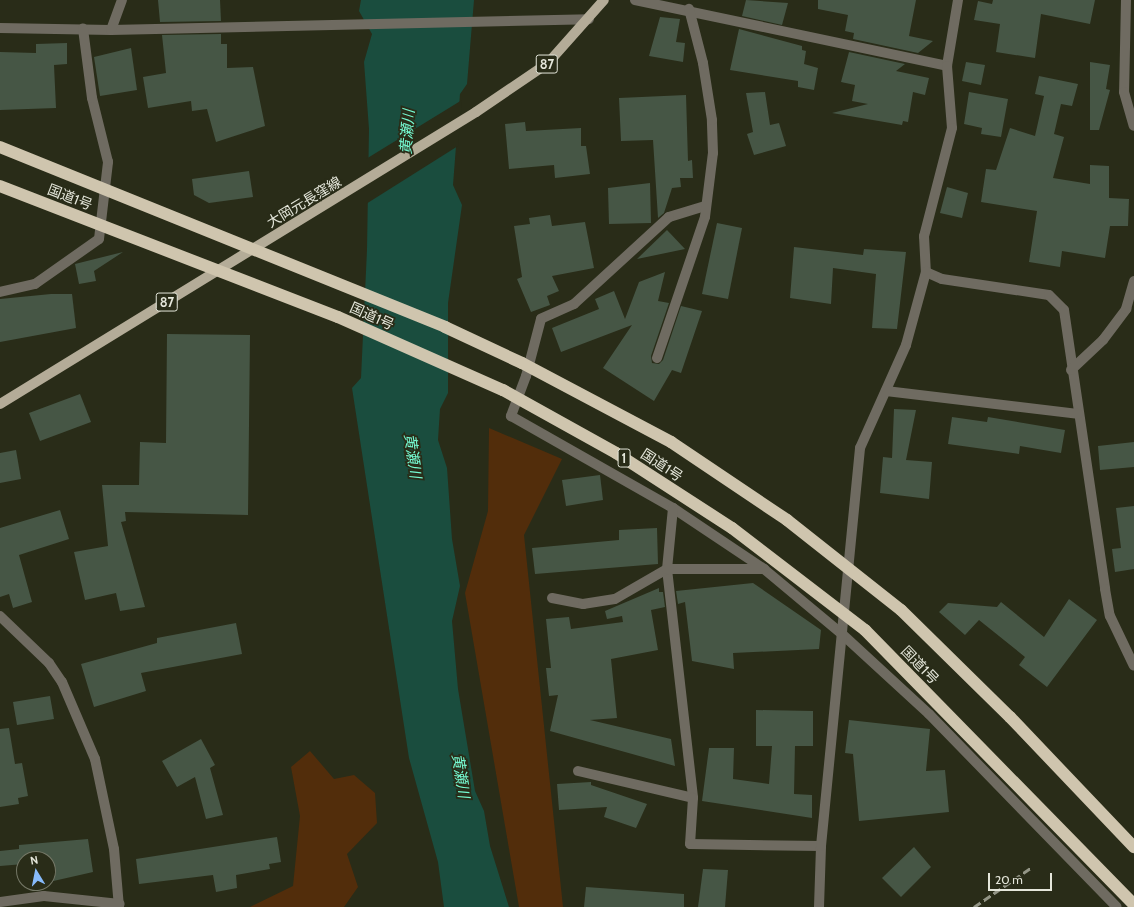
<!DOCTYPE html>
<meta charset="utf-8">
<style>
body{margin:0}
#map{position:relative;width:1134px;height:907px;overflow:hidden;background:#292c18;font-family:Cabin,"Noto Sans JP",sans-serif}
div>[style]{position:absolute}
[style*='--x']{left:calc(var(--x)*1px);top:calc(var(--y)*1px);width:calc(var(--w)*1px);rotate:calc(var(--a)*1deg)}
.green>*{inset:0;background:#522d0b}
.water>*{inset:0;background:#1a4d3e}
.pier>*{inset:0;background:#292c18}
.building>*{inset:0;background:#465645}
.street>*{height:10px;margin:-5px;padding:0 5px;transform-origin:5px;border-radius:5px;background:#6f6b61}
.primary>*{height:10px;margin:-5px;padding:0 5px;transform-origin:5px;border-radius:5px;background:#b4ac98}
.rail>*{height:3px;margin-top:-1.5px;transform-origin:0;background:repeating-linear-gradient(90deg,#939586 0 8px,transparent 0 12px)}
.highway-bridge>*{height:12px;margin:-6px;padding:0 6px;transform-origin:6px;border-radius:6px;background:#cfc5ae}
span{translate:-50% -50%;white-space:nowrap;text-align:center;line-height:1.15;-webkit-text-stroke:3.5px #292c18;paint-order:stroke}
.shield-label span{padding:1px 3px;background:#292c18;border:1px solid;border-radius:3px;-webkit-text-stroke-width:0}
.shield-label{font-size:13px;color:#e5e7db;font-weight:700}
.street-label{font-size:14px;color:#e5e7db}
.water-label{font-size:15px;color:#75fad2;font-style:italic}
.north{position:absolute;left:16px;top:851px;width:40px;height:40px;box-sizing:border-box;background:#292c18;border:1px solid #747766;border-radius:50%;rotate:350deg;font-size:11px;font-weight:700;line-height:16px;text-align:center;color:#e5e7db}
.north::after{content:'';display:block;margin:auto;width:14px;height:18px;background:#87bbfb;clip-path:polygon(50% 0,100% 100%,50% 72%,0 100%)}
.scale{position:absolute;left:988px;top:873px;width:64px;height:18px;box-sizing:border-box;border:2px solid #e5e7db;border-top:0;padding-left:5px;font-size:12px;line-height:14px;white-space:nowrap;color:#e5e7db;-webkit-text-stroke:3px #292c18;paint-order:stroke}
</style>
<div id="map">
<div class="green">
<div style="clip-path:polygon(489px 428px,562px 459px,524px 535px,563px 907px,519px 907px,465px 593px,488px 511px)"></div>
<div style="clip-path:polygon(310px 751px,334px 779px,354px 775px,375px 793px,377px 823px,347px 854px,358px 887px,344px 907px,250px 907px,293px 886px,300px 816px,291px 767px)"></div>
</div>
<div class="water">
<div style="clip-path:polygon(361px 0,474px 0,467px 84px,460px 94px,453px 185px,462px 205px,448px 303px,448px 393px,440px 409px,438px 440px,447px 468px,452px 539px,460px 586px,452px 621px,458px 689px,475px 791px,484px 811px,490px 846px,509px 907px,444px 907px,438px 862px,409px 758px,352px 388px,361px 378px,367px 250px,369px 129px,364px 62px,372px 34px,359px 11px)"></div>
</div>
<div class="pier">
<div style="clip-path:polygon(462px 100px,458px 146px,366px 204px,366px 159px)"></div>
</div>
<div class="building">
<div style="clip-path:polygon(158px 0,220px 0,221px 21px,160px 22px)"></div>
<div style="clip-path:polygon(746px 0,788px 3px,782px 25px,742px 16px)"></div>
<div style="clip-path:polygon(818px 0,916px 0,909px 36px,933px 41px,918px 53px,853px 39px,854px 33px,845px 31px,848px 15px,818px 9px)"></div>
<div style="clip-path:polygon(993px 0,1095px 0,1090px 24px,1041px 14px,1035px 58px,996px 52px,1000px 24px,974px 20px,978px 1px,992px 4px)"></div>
<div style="clip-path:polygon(660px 17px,680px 19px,676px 42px,685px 43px,683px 62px,649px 56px)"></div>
<div style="clip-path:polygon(739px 29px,802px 46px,802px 50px,806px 51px,804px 64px,818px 68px,814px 90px,798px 87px,798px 81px,730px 70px)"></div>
<div style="clip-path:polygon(221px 34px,221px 44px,227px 44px,227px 68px,253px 67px,265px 126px,216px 142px,207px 109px,192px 111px,191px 101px,148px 108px,143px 77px,166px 73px,162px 35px)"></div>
<div style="clip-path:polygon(67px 43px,67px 64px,54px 65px,56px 108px,0 110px,0 52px,36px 53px,36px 44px)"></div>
<div style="clip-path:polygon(131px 48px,137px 90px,100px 96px,94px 57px)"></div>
<div style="clip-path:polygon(849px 52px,905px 64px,896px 71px,929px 78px,925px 95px,913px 92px,908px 122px,903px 121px,902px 125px,832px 113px,868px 104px,852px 101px,855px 85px,841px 82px)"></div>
<div style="clip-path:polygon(966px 62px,985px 65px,981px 85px,962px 81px)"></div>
<div style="clip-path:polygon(1090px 62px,1110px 65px,1106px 89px,1110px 90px,1099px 130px,1090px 130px)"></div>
<div style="clip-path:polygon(1039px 76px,1078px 84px,1072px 106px,1061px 104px,1054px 134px,1064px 137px,1053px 178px,1090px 184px,1090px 165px,1109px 166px,1109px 198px,1129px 199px,1128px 226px,1110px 226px,1105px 258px,1062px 251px,1060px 267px,1029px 262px,1037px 211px,981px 202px,986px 169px,996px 170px,1010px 128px,1035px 136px,1044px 96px,1035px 94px)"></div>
<div style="clip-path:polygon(765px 92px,770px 125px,779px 123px,786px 146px,754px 155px,747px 134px,753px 132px,746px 93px)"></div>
<div style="clip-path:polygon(969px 92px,1008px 99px,1001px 137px,981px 134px,982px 128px,964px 124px)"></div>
<div style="clip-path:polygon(686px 95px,688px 161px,692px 160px,693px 178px,680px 178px,681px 187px,672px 188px,664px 213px,658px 218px,653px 140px,621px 141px,619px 98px)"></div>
<div style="clip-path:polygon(525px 122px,526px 131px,581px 128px,581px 146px,586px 146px,590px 174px,555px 178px,554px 165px,509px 169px,505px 124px)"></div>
<div style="clip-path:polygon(249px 171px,253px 197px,209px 203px,194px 195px,192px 179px)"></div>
<div style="clip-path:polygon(650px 183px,651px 223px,609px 224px,608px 188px)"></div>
<div style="clip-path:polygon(947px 187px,968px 193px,962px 218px,940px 213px)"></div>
<div style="clip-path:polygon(550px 215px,552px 226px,585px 222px,594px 268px,552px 276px,559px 291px,547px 296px,550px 305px,531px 312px,517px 279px,522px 277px,514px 226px,530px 224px,529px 218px)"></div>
<div style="clip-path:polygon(717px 223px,742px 228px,728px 299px,702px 294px)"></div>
<div style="clip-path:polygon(667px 230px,685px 249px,637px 259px)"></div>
<div style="clip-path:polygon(794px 247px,863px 255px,864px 249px,906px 252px,897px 329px,872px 328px,876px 274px,833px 268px,831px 304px,790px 298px)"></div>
<div style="clip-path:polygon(123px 252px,94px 271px,96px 281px,79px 284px,75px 264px)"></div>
<div style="clip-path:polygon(665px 272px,658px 301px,669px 303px,651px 356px,652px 363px,659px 364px,663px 360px,681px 306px,702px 311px,681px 373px,672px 370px,654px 401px,603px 368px,632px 325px,561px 352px,552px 328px,599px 309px,595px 299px,614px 291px,625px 319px,639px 282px)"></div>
<div style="clip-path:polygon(51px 294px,72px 294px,76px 328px,0 342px,0 299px)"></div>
<div style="clip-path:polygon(167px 334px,250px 335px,248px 515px,125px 512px,126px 521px,121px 522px,145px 607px,120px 611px,116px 593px,85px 600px,74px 552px,108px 546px,102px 485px,139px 485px,140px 442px,166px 443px)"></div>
<div style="clip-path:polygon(80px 394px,91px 422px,40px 441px,29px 413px)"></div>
<div style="clip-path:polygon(894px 409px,916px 410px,906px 460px,932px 462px,929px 499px,880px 493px,883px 457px,892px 458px)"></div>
<div style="clip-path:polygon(952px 417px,987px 422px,988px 417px,1065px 430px,1061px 453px,1020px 446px,1019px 454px,948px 444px)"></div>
<div style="clip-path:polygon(1134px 442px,1134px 467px,1100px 470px,1098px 446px)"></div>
<div style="clip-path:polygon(16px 450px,21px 479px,0 483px,0 453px)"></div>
<div style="clip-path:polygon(600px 475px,603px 500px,566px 506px,562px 480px)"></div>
<div style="clip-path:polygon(1134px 506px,1134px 569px,1115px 572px,1112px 549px,1121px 548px,1116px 508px)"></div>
<div style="clip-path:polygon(60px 510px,69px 539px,19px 555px,32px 602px,13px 608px,9px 594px,0 597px,0 528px)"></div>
<div style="clip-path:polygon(657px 528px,658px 564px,535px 574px,532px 548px,619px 540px,619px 530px)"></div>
<div style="clip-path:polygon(753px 583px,821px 630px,819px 649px,733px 653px,734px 669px,692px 661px,685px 602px,678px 604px,676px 591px)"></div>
<div style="clip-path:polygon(659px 588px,659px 592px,663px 592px,665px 607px,651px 610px,658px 650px,611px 659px,617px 718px,590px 720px,671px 739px,675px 766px,550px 731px,558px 695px,549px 696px,546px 668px,551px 668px,546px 619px,569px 617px,571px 629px,623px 622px,622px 616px,607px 619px,605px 611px)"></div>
<div style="clip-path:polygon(1069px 599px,1097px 620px,1047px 687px,1019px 665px,1025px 657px,979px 620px,965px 635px,939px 612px,948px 603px,997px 607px,1001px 602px,1044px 637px)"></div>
<div style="clip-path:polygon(236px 623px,242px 654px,141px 673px,146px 691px,94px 707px,81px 664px,157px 643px,157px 638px)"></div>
<div style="clip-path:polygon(50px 696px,54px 719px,17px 725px,13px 702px)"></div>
<div style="clip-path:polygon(756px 710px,813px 711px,813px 746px,795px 746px,794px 794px,812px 795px,812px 818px,702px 801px,709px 748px,734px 748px,733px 779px,769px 784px,772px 746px,756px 746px)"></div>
<div style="clip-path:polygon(849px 720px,930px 729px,926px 771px,945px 770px,949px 812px,859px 821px,853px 754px,845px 753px)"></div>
<div style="clip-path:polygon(9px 728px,15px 764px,22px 763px,28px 796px,18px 798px,19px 804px,0 807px,0 729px)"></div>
<div style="clip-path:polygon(201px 739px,215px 765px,210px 768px,223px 815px,206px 819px,195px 777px,177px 787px,162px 761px)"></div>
<div style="clip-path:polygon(591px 782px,591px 785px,647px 804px,636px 828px,604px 817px,607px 807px,559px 810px,557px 784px)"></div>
<div style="clip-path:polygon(277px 837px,281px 862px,269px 864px,270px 869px,236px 875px,237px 888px,216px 892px,213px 875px,139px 884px,136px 859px)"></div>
<div style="clip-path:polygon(88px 839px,93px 872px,49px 882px,48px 859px,24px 859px,24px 864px,0 866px,0 851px,19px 849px,19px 845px)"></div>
<div style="clip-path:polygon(914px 847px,931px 867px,901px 897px,882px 878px)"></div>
<div style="clip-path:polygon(703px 869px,728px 870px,725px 907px,698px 907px)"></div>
<div style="clip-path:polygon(586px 887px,684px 894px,684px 907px,584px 907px)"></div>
</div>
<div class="street">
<div style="--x:635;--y:0;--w:319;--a:11.9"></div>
<div style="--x:958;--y:0;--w:67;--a:99.5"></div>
<div style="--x:947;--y:66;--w:62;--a:85.4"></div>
<div style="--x:952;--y:128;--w:112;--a:104.5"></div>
<div style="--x:924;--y:236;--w:36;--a:87"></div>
<div style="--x:926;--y:272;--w:17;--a:24"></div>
<div style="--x:942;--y:279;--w:108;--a:8.5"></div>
<div style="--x:1049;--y:295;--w:21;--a:45"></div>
<div style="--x:1064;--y:310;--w:282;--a:81.6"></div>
<div style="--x:1105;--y:589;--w:27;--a:80"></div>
<div style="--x:1110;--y:616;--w:55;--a:64.4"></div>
<div style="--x:1126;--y:0;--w:92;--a:91.2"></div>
<div style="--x:1124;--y:92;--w:35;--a:74"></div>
<div style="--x:0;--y:28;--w:111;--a:1"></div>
<div style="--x:111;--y:30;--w:478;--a:-1.3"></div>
<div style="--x:111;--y:30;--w:32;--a:-70"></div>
<div style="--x:705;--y:206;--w:38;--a:163"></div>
<div style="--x:669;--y:217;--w:129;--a:137.5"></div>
<div style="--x:574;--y:304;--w:36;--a:156"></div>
<div style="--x:541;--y:319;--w:59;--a:104.7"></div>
<div style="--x:526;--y:376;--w:43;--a:110.6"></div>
<div style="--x:511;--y:416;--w:186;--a:29.6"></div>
<div style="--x:673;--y:508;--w:110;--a:33.8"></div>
<div style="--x:764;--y:569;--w:102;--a:39.8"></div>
<div style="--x:842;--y:634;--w:118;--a:42.6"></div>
<div style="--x:929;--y:714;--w:269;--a:45.8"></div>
<div style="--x:0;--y:292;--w:36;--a:-13"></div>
<div style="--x:35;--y:284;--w:78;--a:-35.1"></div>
<div style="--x:99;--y:239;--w:78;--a:-83.3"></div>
<div style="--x:108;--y:162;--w:66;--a:-104"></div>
<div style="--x:92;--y:98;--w:70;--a:-97.4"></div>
<div style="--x:657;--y:358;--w:149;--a:-71.2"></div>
<div style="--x:705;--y:217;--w:64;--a:-82.9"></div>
<div style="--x:713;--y:153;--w:33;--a:-92"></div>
<div style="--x:712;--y:120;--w:58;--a:-99"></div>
<div style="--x:703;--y:63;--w:56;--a:-104.5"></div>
<div style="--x:1071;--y:370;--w:44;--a:-43.2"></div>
<div style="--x:1103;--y:340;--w:39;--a:-53"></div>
<div style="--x:1126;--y:309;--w:29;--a:-74"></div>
<div style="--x:886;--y:391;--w:193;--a:6.8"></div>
<div style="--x:673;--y:508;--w:61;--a:95.6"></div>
<div style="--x:667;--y:569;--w:230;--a:83.5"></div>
<div style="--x:552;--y:598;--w:32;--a:11"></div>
<div style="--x:583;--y:604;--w:32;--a:-9"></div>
<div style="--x:615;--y:599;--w:60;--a:-30"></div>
<div style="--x:667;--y:569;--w:97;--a:0"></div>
<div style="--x:0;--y:616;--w:68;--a:43.8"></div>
<div style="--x:49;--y:663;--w:23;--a:56"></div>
<div style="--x:62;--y:682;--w:84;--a:66.8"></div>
<div style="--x:95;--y:759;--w:92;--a:78.1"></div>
<div style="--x:114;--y:849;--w:58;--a:85.1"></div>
<div style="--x:578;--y:771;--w:118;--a:13.2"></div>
<div style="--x:693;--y:798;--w:46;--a:93.7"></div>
<div style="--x:690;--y:844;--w:131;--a:0.9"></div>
<div style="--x:0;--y:902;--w:44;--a:-7.8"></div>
<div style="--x:44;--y:896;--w:76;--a:6"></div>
<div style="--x:819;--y:907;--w:61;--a:-88.1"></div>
<div style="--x:821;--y:846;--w:400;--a:-84.4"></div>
<div style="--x:860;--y:448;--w:113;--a:-65.9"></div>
<div style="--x:906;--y:345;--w:76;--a:-74.7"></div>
</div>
<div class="primary">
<div style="--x:0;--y:404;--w:558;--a:-31.53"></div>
<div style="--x:476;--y:112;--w:87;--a:-34.2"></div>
<div style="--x:548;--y:63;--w:84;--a:-48.4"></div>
</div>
<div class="rail">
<div style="--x:974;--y:907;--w:70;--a:-34.6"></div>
</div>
<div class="highway-bridge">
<div style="--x:0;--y:147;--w:480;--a:22"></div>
<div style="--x:445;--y:327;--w:85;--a:25.1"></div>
<div style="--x:522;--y:363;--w:169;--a:27.9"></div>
<div style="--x:671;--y:442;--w:140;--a:33.9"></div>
<div style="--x:787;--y:520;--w:145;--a:38.3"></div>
<div style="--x:901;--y:610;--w:153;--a:44.5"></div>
<div style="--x:1010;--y:717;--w:180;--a:46.4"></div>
<div style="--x:0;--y:186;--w:362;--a:21.2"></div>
<div style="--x:338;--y:317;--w:180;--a:23.9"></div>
<div style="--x:503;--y:390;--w:129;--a:29.1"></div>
<div style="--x:616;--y:453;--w:138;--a:32.9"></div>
<div style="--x:732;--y:528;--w:168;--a:37.5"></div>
<div style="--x:865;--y:630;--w:385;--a:45.6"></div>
</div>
<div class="shield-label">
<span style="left:547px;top:64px">87</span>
<span style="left:167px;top:302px">87</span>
<span style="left:624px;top:458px">1</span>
</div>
<div class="street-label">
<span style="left:70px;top:197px;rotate:21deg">国道1号</span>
<span style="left:304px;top:202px;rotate:-31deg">大岡元長窪線</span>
<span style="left:372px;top:316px;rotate:24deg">国道1号</span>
<span style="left:662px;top:465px;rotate:33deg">国道1号</span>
<span style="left:920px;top:665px;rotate:46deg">国道1号</span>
</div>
<div class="water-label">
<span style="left:408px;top:132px;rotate:-86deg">黄瀬川</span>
<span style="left:412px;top:456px;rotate:82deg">黄瀬川</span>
<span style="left:460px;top:776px;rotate:81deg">黄瀬川</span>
</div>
<div class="north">N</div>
<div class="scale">20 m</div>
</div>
